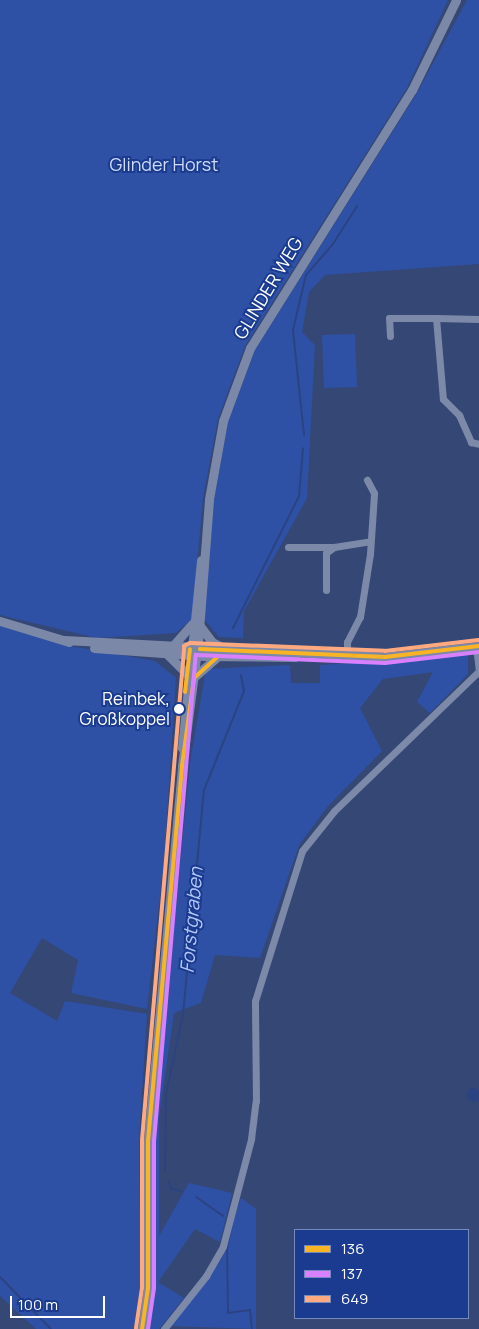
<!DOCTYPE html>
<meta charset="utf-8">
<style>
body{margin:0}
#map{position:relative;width:479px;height:1329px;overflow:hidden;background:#354775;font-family:Manrope,sans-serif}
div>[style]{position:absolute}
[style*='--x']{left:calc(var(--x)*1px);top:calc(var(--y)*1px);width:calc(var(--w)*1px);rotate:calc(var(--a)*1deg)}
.green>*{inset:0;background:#2e51a6}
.water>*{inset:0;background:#2c4382}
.round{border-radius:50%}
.stream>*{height:2px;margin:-1px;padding:0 1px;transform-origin:1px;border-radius:1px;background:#2c4382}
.minor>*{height:7px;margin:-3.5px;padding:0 3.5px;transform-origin:3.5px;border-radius:3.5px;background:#7c89a8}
.major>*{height:9px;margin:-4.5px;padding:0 4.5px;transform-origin:4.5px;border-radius:4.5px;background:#7c88a7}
.bus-1>*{height:4px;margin:-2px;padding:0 2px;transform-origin:2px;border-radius:2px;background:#f9b426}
.bus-2>*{height:4px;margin:-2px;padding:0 2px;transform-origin:2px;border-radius:2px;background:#d880ff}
.bus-3>*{height:4px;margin:-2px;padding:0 2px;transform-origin:2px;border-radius:2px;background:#ffa980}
.dots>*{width:14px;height:14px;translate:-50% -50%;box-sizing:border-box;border:2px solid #1a3b90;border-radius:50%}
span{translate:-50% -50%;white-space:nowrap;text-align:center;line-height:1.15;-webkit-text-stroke:4px #1a3b90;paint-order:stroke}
.bus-label{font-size:17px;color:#fff}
.right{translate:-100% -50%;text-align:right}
.park-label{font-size:18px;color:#cedbfa}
.street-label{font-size:18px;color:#fff}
.water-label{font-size:19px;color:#b4c8f6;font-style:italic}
.legend{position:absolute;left:294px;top:1229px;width:175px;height:90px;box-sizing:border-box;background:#1a3b90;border:1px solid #7689bc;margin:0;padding:6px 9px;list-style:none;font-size:15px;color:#fff}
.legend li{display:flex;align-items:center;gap:10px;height:25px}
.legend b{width:25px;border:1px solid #7689bc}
.scale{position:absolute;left:10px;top:1296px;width:95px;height:22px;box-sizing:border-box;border:2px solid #fff;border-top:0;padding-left:6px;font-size:15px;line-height:18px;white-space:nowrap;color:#fff;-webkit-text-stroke:4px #1a3b90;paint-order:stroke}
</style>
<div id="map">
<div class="green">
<div style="clip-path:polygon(0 0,448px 0,407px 88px,245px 346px,218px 419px,203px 498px,192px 619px,176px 633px,97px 638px,0 615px)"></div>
<div style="clip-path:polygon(467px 0,479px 0,479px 264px,325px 275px,309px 292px,302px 332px,315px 345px,307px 498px,244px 611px,243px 638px,219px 637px,203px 618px,214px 500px,228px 422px,255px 350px,417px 93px)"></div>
<div style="clip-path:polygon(355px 334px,357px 387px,324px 388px,322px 335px)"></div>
<div style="clip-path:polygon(0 626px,70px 646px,155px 661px,176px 678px,164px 862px,147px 1009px,71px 993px,78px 960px,42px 938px,10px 993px,57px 1021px,65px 1001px,147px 1014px,139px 1141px,141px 1288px,135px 1329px,36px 1329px,0 1296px)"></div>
<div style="clip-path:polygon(468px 655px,468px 674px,430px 713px,417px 702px,433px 672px,383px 679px,360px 708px,382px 751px,328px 806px,299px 845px,260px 958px,215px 955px,201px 1003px,174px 1013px,159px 1117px,159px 1236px,189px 1183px,232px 1193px,220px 1242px,195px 1229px,158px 1282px,184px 1298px,159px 1329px,147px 1329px,153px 1288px,153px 1140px,190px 763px,206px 669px,290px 665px,291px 683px,320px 683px,320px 665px)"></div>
<div style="clip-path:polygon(241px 1198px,256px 1209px,256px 1329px,170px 1326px,221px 1260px)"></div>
</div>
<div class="water">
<div class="round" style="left:467px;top:1088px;width:14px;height:14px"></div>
</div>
<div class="stream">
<div style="--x:304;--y:435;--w:106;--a:-96"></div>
<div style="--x:293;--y:330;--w:57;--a:-76.7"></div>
<div style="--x:306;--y:275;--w:41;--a:-48.9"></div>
<div style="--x:333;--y:244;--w:45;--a:-57.7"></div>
<div style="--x:233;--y:628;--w:148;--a:-63.4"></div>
<div style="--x:299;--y:496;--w:48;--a:-85.2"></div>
<div style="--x:165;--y:1170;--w:76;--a:-89.2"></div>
<div style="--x:166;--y:1094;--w:81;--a:-77.9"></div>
<div style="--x:183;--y:1015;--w:226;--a:-84.7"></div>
<div style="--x:204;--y:790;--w:107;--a:-68"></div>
<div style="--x:244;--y:691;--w:16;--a:-101"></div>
<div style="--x:169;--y:1182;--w:7;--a:74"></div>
<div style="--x:171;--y:1189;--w:11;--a:10"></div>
<div style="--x:196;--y:1197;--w:33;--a:35"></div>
<div style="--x:232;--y:1225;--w:23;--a:103"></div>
<div style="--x:227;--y:1247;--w:66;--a:89.1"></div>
<div style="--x:228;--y:1313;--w:22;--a:-8"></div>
<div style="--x:250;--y:1310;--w:19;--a:84"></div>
<div style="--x:0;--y:1277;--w:73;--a:45.6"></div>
</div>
<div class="minor">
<div style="--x:479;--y:319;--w:43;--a:-178.7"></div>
<div style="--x:436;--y:318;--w:81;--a:85.1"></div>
<div style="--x:443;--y:399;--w:23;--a:45"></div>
<div style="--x:459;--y:415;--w:30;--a:66"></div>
<div style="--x:471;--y:442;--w:8;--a:14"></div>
<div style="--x:390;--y:336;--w:18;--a:-93"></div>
<div style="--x:389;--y:318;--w:47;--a:0"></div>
<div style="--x:288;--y:547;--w:46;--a:0"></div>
<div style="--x:334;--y:547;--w:36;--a:-9"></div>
<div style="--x:326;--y:590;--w:37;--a:-90"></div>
<div style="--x:326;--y:553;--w:10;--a:-37"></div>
<div style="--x:347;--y:656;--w:14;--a:-90"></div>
<div style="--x:347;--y:642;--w:28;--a:-63"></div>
<div style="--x:360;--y:617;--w:64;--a:-81"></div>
<div style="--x:370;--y:554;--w:61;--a:-86.2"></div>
<div style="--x:374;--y:493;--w:15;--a:-118"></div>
<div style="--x:164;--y:1329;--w:68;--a:-51.6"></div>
<div style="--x:206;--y:1276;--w:34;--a:-60"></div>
<div style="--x:223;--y:1246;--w:111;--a:-75.3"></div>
<div style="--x:251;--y:1139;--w:38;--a:-83"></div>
<div style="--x:256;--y:1101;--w:100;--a:-90.6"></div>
<div style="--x:255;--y:1001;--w:157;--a:-72.6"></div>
<div style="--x:302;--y:851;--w:51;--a:-51.3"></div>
<div style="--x:334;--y:811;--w:202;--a:-44"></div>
<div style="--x:479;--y:671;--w:25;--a:-97"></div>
</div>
<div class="major">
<div style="--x:0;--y:621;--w:72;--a:16.9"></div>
<div style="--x:200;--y:626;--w:20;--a:53"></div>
<div style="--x:212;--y:642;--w:15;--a:28"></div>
<div style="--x:64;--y:640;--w:321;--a:3"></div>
<div style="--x:385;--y:657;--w:95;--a:-6.7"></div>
<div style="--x:94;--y:648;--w:110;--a:4.2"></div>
<div style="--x:204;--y:656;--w:91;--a:0.6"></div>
<div style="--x:171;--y:648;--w:32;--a:-49"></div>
<div style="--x:168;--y:655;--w:27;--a:45"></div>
<div style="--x:194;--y:677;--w:30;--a:-41"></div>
<div style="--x:182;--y:748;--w:189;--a:-84.2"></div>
<div style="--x:142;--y:1329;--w:41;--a:-81.7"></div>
<div style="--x:148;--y:1288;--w:147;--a:-90"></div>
<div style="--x:148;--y:1141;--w:377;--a:-84.8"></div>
<div style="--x:182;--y:766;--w:124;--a:-82.6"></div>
<div style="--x:198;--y:643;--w:144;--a:-85.6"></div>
<div style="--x:209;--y:499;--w:79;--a:-79.8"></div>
<div style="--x:223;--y:421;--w:78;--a:-69.7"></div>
<div style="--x:250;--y:348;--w:305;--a:-57.9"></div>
<div style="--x:412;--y:90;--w:100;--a:-63.9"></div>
</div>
<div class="bus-1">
<div style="--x:200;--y:649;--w:185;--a:2.5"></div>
<div style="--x:385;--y:657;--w:95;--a:-6.7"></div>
<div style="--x:185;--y:692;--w:43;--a:-83.4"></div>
<div style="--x:142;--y:1329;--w:41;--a:-81.7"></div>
<div style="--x:148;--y:1288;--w:147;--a:-90"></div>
<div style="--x:148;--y:1141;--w:377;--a:-84.8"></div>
<div style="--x:182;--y:766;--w:89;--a:-82.2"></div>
<div style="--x:194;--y:678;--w:31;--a:-42"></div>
</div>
<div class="bus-2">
<div style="--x:148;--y:1329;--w:41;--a:-81.7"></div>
<div style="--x:154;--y:1288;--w:147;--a:-90"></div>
<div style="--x:154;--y:1141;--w:488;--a:-85.1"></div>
<div style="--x:196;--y:655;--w:189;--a:2.4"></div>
<div style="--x:385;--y:663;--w:95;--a:-6.7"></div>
</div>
<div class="bus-3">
<div style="--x:136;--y:1328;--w:40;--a:-81.5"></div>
<div style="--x:142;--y:1288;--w:148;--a:-90"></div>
<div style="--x:142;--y:1140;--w:496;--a:-85.1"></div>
<div style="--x:184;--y:646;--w:7;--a:-27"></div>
<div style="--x:190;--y:643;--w:195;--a:2.3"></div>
<div style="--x:385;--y:651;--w:94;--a:-6.7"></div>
</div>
<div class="dots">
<div style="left:179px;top:709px;background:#fff"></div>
</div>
<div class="bus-label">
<span class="right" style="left:170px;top:709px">Reinbek,<br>Großkoppel</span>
</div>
<div class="park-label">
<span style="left:164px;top:164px">Glinder Horst</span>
</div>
<div class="street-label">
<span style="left:268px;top:288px;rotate:-59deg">GLINDER WEG</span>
</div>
<div class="water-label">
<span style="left:192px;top:920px;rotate:-85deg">Forstgraben</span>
</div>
<ul class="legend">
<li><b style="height:6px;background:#f9b426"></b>136</li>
<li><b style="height:6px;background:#d880ff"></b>137</li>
<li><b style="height:6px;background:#ffa980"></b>649</li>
</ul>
<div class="scale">100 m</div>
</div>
